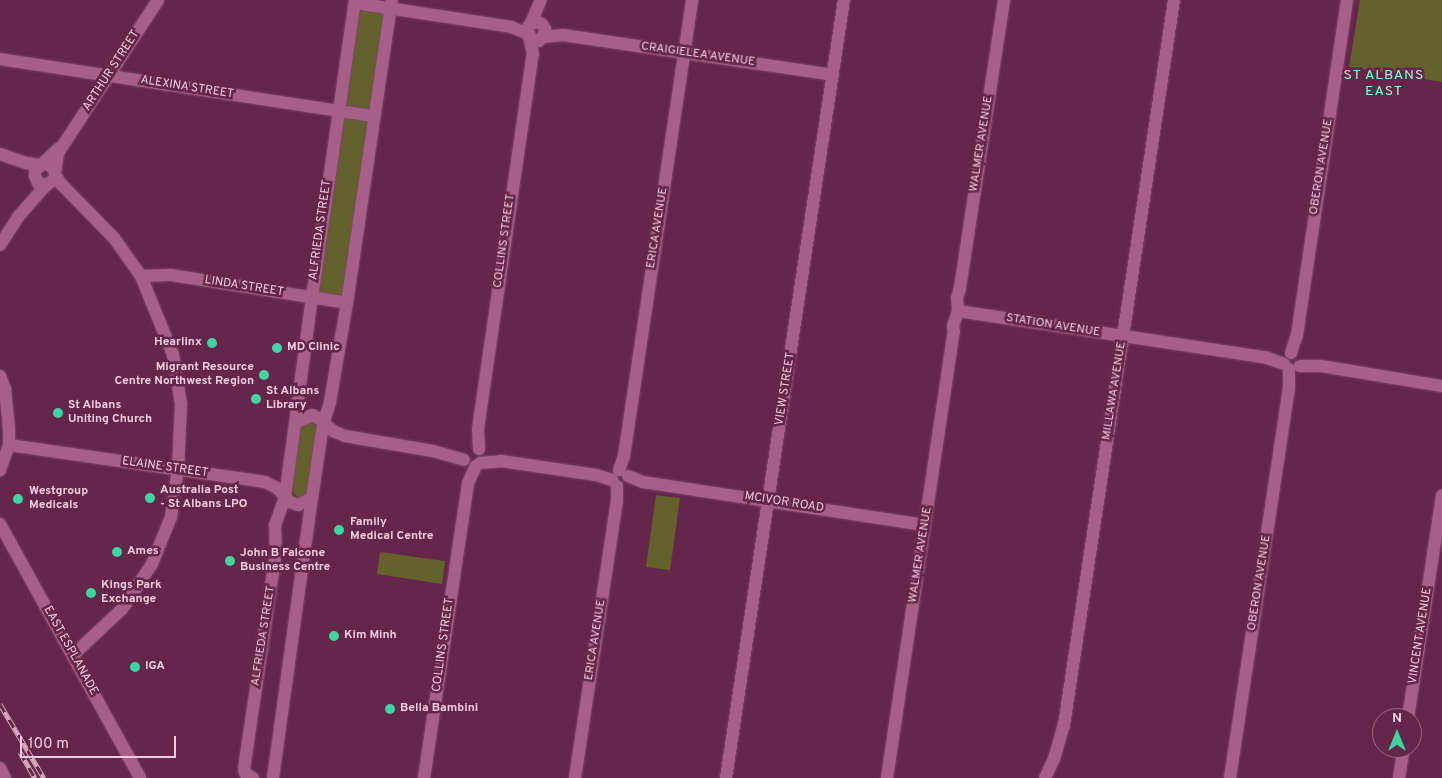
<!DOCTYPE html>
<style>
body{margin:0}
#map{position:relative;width:1442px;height:778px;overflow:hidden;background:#65264c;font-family:Overpass,sans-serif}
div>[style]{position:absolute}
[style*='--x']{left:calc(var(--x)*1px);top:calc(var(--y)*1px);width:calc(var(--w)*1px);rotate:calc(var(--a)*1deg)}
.green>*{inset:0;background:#64612c}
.roads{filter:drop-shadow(0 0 1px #7e4669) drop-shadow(0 0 1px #7e4669)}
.minor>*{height:12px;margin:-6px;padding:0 6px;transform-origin:6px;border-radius:6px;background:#a66087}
.rail>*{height:5px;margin-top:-2.5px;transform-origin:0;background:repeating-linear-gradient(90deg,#65264c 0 9px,#d7aac2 0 18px);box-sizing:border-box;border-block:1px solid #d7aac2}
.dots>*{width:14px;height:14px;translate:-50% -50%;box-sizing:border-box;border:2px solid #65264c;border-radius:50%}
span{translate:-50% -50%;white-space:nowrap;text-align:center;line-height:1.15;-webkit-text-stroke:5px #65264c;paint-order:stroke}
.street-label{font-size:12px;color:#f3cbdf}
.poi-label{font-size:12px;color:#f3cbdf;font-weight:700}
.right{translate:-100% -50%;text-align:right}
.left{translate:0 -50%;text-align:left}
.neighbourhood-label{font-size:14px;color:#9cf5d0;letter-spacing:1px}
.north{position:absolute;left:1372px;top:708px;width:50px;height:50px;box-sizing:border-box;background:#65264c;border:1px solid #9e6887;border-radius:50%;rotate:0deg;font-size:14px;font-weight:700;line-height:20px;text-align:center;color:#f3cbdf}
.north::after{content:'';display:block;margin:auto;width:18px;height:22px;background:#3fd4a2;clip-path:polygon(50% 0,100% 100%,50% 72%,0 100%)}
.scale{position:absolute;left:20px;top:736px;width:156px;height:22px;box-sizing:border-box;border:2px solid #f3cbdf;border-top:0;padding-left:6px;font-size:15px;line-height:18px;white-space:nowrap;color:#f3cbdf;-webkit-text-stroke:4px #65264c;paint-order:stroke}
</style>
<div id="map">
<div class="green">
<div style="clip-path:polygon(1360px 0,1442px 0,1442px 82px,1349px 67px)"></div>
<div style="clip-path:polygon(365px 9px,384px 13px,371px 110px,345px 106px,359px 13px)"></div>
<div style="clip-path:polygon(344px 117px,366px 119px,368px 122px,343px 296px,320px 295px,316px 285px)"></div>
<div style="clip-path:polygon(312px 422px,317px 428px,307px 494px,298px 498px,291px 490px,300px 428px,304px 423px)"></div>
<div style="clip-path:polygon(656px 495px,680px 498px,670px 570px,646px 567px)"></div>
<div style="clip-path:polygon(380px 552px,445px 561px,442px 584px,377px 574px)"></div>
</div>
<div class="roads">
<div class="minor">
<div style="--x:355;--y:3;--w:158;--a:8.7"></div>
<div style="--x:511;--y:27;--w:18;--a:22"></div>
<div style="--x:531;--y:23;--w:25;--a:-67"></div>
<div style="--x:543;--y:37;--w:20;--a:-6"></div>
<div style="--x:563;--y:35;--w:273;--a:8.4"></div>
<div style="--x:531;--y:38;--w:10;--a:-114"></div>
<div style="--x:527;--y:29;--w:6;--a:-59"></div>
<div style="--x:530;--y:24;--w:7;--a:-16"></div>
<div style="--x:537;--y:22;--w:5;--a:22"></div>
<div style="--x:542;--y:24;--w:6;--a:59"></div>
<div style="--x:545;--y:29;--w:6;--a:99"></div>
<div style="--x:544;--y:35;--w:8;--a:130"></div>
<div style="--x:0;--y:59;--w:378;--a:8.7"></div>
<div style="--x:0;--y:154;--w:28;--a:19"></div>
<div style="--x:26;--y:163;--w:15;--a:8"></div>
<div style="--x:42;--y:164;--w:8;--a:7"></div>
<div style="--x:50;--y:165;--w:9;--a:54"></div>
<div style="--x:55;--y:172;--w:6;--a:90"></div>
<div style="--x:55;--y:178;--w:11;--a:139"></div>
<div style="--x:47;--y:185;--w:9;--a:-167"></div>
<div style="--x:38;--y:183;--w:8;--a:-113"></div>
<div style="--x:35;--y:176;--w:5;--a:-90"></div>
<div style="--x:35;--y:171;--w:32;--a:-44"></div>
<div style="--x:55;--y:172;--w:19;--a:-81"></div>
<div style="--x:58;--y:153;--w:183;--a:-56.8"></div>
<div style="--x:55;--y:175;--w:11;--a:56"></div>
<div style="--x:61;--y:184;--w:76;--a:45.5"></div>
<div style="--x:114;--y:238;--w:47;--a:54.6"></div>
<div style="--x:141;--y:276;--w:85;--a:67.9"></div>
<div style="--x:173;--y:355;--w:50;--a:80.7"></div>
<div style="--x:181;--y:404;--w:65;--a:92.6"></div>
<div style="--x:178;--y:469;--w:49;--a:98.3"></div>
<div style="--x:171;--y:517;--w:51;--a:112"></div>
<div style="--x:152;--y:564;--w:54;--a:123.7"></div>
<div style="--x:122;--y:609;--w:67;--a:136.8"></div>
<div style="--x:0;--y:245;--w:33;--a:-57"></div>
<div style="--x:18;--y:217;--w:43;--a:-48.8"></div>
<div style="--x:141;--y:276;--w:30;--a:-2"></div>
<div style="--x:171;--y:275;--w:178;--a:9"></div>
<div style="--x:958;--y:311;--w:313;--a:8.6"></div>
<div style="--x:1267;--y:358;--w:18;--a:19"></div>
<div style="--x:1291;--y:353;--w:19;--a:-72"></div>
<div style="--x:1297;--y:335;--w:339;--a:-81.5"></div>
<div style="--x:1300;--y:366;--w:21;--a:0"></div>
<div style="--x:1321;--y:366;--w:123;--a:9.4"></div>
<div style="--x:0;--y:376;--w:14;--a:69"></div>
<div style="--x:5;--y:389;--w:40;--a:84.3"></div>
<div style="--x:9;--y:429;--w:16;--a:90"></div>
<div style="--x:9;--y:445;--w:27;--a:110"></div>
<div style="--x:295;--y:423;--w:19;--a:-25"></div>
<div style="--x:312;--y:415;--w:7;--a:27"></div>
<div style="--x:318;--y:418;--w:20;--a:41"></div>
<div style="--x:333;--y:431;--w:13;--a:23"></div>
<div style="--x:345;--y:436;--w:89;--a:9.7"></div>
<div style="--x:433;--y:451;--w:32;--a:16"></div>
<div style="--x:9;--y:445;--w:259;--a:8.2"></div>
<div style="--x:265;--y:482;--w:13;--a:27"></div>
<div style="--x:277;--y:488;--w:19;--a:47"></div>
<div style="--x:290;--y:502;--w:9;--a:21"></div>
<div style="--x:298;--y:505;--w:16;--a:-27"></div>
<div style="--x:479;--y:449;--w:20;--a:-93"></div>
<div style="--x:478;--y:429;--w:379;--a:-81.7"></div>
<div style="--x:533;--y:54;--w:17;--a:-103"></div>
<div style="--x:480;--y:463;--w:21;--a:-5"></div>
<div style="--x:501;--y:461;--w:96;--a:8.4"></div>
<div style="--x:596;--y:475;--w:17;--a:17"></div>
<div style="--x:619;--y:470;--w:15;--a:-70"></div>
<div style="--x:624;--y:456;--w:461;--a:-81.5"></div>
<div style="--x:628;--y:476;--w:16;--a:22"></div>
<div style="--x:643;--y:482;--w:285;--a:8.7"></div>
<div style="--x:0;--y:524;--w:290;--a:61.1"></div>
<div style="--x:1408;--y:718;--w:225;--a:-81.3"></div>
<div style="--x:0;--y:768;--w:11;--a:63"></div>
<div style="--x:253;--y:778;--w:9;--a:-148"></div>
<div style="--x:245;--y:773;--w:4;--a:-104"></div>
<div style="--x:244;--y:769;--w:218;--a:-81.6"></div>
<div style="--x:276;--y:553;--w:28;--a:-92"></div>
<div style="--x:275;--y:525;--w:30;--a:-70"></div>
<div style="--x:285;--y:497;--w:201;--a:-82.3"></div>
<div style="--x:312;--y:298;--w:301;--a:-81.8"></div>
<div style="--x:273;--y:778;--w:283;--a:-82.1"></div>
<div style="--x:312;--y:498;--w:75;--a:-81.5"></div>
<div style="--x:323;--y:424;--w:23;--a:-72"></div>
<div style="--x:330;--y:402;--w:100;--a:-80.3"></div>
<div style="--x:347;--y:303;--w:306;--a:-81.6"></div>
<div style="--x:424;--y:778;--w:298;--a:-81.5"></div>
<div style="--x:468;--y:483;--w:19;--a:-65"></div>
<div style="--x:575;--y:778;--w:280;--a:-81.4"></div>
<div style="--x:617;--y:501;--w:15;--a:-90"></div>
<div style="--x:726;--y:778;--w:787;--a:-81.38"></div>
<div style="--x:887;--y:778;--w:451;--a:-81.5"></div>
<div style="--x:954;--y:332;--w:6;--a:-99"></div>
<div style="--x:953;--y:326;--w:16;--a:-72"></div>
<div style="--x:958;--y:311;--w:13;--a:-94"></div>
<div style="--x:957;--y:298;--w:10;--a:-73"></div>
<div style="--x:960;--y:288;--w:291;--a:-81.3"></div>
<div style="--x:1045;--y:778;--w:21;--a:-65"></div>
<div style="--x:1054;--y:759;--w:35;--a:-74"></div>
<div style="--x:1064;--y:725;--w:733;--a:-81.37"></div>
<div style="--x:1230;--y:778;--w:394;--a:-81.4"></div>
<div style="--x:1289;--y:388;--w:19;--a:-90"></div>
<div style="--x:1399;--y:778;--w:30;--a:-81"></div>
</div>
</div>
<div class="rail">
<div style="--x:0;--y:704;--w:86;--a:59.3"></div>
<div style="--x:20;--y:752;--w:30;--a:60"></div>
</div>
<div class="dots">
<div style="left:212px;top:343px;background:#3fd4a2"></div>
<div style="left:277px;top:348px;background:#3fd4a2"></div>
<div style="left:264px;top:375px;background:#3fd4a2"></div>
<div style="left:256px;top:399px;background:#3fd4a2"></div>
<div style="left:58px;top:413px;background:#3fd4a2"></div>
<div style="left:150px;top:498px;background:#3fd4a2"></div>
<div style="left:18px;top:499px;background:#3fd4a2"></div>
<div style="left:339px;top:530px;background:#3fd4a2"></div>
<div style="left:117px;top:552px;background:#3fd4a2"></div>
<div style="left:230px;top:561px;background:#3fd4a2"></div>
<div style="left:91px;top:593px;background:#3fd4a2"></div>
<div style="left:334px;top:636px;background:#3fd4a2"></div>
<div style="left:135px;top:667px;background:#3fd4a2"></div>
<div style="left:390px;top:709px;background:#3fd4a2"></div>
</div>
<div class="street-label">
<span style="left:698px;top:55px;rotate:8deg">CRAIGIELEA AVENUE</span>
<span style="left:112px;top:71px;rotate:-57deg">ARTHUR STREET</span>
<span style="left:187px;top:88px;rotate:9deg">ALEXINA STREET</span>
<span style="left:982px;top:144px;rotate:-81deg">WALMER AVENUE</span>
<span style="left:1322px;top:167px;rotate:-81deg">OBERON AVENUE</span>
<span style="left:658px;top:228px;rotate:-81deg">ERICA AVENUE</span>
<span style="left:321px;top:230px;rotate:-82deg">ALFRIEDA STREET</span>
<span style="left:505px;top:241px;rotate:-82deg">COLLINS STREET</span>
<span style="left:244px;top:287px;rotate:9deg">LINDA STREET</span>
<span style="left:1053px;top:326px;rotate:9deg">STATION AVENUE</span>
<span style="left:786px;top:389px;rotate:-81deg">VIEW STREET</span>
<span style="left:1115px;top:391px;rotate:-81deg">MILLAWA AVENUE</span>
<span style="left:165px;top:468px;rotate:8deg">ELAINE STREET</span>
<span style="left:784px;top:503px;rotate:9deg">MCIVOR ROAD</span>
<span style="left:921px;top:555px;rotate:-81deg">WALMER AVENUE</span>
<span style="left:1260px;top:583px;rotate:-81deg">OBERON AVENUE</span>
<span style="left:264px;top:636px;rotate:-81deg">ALFRIEDA STREET</span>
<span style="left:1421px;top:636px;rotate:-81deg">VINCENT AVENUE</span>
<span style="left:596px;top:640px;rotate:-81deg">ERICA AVENUE</span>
<span style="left:444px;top:645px;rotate:-82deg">COLLINS STREET</span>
<span style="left:70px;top:651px;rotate:61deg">EAST ESPLANADE</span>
</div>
<div class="poi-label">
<span class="right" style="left:202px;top:343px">Hearlinx</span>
<span class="left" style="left:287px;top:348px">MD Clinic</span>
<span class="right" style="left:254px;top:375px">Migrant Resource<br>Centre Northwest Region</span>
<span class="left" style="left:266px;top:399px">St Albans<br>Library</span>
<span class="left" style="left:68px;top:413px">St Albans<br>Uniting Church</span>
<span class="left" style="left:160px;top:498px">Australia Post<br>- St Albans LPO</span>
<span class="left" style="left:29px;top:499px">Westgroup<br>Medicals</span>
<span class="left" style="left:350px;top:530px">Family<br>Medical Centre</span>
<span class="left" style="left:127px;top:552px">Ames</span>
<span class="left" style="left:240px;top:561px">John B Falcone<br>Business Centre</span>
<span class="left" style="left:101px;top:593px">Kings Park<br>Exchange</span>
<span class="left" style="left:344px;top:636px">Kim Minh</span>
<span class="left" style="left:145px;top:667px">IGA</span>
<span class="left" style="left:400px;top:709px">Bella Bambini</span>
</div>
<div class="neighbourhood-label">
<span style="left:1384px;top:84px">ST ALBANS<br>EAST</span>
</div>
<div class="north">N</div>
<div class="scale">100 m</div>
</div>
